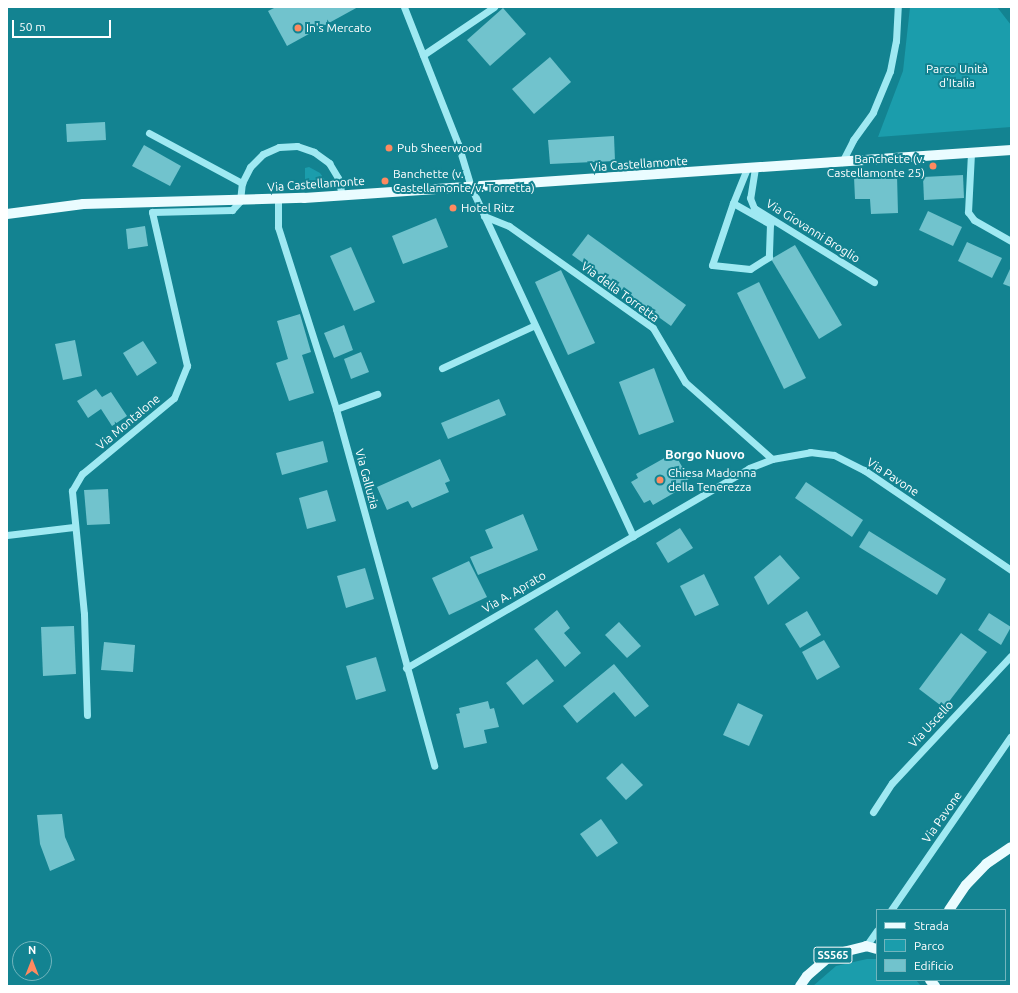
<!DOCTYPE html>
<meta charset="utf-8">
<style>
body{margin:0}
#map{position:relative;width:1018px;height:993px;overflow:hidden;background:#138391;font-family:Ubuntu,sans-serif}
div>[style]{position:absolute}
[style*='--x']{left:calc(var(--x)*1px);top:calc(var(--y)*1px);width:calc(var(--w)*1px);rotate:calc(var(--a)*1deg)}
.green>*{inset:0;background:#1b9dac}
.building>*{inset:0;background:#71c3cd}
.minor>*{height:7px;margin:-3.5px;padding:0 3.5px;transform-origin:3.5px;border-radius:3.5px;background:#9fe9f2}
.major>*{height:10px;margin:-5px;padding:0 5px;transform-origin:5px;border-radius:5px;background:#eafcff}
.dots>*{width:11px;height:11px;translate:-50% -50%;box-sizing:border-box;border:2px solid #138391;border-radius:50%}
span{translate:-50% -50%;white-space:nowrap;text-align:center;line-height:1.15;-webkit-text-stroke:4px #138391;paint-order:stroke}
.shield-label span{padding:1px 3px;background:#138391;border:1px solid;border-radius:3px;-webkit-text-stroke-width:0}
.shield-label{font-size:11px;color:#fff;font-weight:700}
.poi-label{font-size:12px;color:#fff}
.left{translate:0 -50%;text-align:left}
.right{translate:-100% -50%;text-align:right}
.park-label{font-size:12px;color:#fff}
.street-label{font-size:12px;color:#fff}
.neighbourhood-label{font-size:13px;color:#fff;font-weight:700}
.frame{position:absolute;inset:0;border:8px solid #fff;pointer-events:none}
.legend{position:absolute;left:876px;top:909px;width:130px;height:72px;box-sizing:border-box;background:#138391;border:1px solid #71b5bd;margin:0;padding:5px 7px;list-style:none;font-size:12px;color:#fff}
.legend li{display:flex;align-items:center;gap:8px;height:20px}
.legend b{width:20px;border:1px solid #71b5bd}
.north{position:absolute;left:12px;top:941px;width:40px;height:40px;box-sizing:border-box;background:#138391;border:1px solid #71b5bd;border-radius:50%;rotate:0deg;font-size:11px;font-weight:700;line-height:16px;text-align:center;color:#fff}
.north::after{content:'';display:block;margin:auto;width:14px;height:18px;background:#ff8a60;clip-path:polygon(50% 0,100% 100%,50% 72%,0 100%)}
.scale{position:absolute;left:12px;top:20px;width:99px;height:18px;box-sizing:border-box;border:2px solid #fff;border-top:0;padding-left:5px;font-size:12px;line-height:14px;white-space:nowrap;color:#fff;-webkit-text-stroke:3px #138391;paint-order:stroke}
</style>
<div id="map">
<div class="green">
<div style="clip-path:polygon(910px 7px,997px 7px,1011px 25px,1011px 127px,878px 137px,903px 71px)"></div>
<div style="clip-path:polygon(309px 167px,320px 173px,330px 187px,305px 188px,305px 168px)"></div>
<div style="clip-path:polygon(867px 959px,877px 959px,877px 980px,916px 980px,921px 986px,813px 986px,836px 966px)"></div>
</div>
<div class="building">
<div style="clip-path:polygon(276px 7px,358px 7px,287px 46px,268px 11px)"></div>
<div style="clip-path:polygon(503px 8px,526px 34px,490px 66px,467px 40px)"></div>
<div style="clip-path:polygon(550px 57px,571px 82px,534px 114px,512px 89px)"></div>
<div style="clip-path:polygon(105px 122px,106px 140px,67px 142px,66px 124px)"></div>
<div style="clip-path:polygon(614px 136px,615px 161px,550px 164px,548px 140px)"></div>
<div style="clip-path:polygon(144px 145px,181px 166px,170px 186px,132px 166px)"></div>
<div style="clip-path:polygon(897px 175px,898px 213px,871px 214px,870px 199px,855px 199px,854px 177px)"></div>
<div style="clip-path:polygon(963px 175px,964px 198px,924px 200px,923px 177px)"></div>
<div style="clip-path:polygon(928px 211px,962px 227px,953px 246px,919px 230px)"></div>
<div style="clip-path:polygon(436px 218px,448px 247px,403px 264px,392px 236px)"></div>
<div style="clip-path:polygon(145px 226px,148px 246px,128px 249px,126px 229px)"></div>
<div style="clip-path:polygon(588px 234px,686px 305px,671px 326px,572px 255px)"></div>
<div style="clip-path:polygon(967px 242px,1002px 258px,992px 278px,958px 261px)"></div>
<div style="clip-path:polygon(795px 245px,842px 325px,819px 339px,771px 259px)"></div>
<div style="clip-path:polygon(351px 247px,375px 302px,354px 311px,330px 256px)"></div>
<div style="clip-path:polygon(1011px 267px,1011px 287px,1003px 284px)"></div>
<div style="clip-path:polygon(561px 270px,595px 343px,568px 355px,535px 282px)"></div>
<div style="clip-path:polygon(759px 282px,806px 378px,784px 389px,737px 293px)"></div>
<div style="clip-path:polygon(300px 314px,311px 352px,302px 355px,314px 393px,289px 401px,276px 363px,288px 359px,277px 321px)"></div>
<div style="clip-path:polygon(344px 325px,353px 350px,334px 358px,324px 333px)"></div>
<div style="clip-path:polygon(75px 340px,82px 376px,63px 380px,55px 344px)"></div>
<div style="clip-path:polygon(143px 341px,157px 363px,137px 376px,123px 353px)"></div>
<div style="clip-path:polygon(361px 352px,369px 372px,351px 379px,344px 359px)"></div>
<div style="clip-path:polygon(654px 368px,674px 422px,639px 435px,619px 382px)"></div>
<div style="clip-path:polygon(96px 389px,102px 397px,111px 392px,127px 416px,112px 426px,101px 409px,88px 418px,77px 401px)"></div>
<div style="clip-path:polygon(499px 399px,506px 415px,448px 439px,441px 423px)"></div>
<div style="clip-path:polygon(323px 441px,328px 462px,282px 475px,276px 453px)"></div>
<div style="clip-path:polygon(668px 456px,670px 460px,676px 456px,689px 479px,684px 482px,686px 486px,653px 505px,650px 500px,644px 503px,631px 482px,638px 478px,636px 474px)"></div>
<div style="clip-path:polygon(440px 459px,450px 481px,445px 483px,449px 492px,412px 508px,408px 501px,387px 510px,377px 487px)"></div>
<div style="clip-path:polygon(806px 482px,863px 520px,852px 537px,795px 498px)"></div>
<div style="clip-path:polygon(108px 489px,110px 524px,87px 525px,84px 490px)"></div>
<div style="clip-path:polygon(327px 490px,336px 521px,307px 529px,299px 498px)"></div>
<div style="clip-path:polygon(523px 514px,538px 550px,478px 575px,470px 557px,493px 548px,485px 530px)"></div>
<div style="clip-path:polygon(680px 528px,693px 548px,668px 563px,656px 543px)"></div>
<div style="clip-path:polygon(869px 531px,946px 579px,937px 595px,859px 547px)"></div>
<div style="clip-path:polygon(780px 555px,800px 578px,768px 605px,754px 577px)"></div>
<div style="clip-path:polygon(469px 561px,487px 597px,449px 615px,432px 578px)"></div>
<div style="clip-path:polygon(365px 568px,374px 599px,346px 608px,337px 576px)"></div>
<div style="clip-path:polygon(704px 574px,719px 605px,695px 616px,680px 586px)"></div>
<div style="clip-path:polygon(557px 610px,570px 628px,564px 633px,581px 653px,565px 667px,534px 629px)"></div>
<div style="clip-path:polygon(807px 611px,821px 635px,800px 648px,785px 624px)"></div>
<div style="clip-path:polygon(989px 613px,1011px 627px,1001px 645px,978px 630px)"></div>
<div style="clip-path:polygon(619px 622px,641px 646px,627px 658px,605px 635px)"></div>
<div style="clip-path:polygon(74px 626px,76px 674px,43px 676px,41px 627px)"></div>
<div style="clip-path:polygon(961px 633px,987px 652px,944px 708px,919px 689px)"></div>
<div style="clip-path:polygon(824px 640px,840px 667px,817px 680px,802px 652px)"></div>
<div style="clip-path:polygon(104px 642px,135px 645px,133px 672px,101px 670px)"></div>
<div style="clip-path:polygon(376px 657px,386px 691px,356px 700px,346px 666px)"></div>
<div style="clip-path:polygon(537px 659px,554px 681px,523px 705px,506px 683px)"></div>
<div style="clip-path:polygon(614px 664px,649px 706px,635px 717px,614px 692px,577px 723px,563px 706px)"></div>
<div style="clip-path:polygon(488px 701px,490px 709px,494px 708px,499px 727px,484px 730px,487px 743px,464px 748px,456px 714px,460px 713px,459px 708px)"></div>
<div style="clip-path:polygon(738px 703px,763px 715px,749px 746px,723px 735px)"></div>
<div style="clip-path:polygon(622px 763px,643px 785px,626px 800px,606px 778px)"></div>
<div style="clip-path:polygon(62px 814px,65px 837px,75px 860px,50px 871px,40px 844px,37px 815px)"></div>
<div style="clip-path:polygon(601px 819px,618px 843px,597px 857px,580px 834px)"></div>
</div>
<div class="minor">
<div style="--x:404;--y:7;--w:147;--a:68.5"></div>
<div style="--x:458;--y:144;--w:45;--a:73.2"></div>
<div style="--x:471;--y:187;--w:385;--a:65.1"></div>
<div style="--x:423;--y:55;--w:86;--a:-34.1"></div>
<div style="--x:149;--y:133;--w:106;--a:28.3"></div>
<div style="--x:971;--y:153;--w:59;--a:92.9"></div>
<div style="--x:968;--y:212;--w:10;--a:53"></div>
<div style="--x:974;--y:220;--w:43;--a:29.6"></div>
<div style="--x:842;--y:162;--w:25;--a:-63"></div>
<div style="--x:853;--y:140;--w:34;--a:-54"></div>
<div style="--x:873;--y:112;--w:44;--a:-67.5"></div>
<div style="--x:890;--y:71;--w:31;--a:-79"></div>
<div style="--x:896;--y:41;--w:34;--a:-87"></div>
<div style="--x:755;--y:168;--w:30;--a:99"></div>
<div style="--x:750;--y:198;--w:11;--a:68"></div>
<div style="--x:754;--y:208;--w:141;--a:31.7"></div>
<div style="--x:278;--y:200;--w:27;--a:90"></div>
<div style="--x:278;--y:227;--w:191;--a:72.3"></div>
<div style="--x:336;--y:409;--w:370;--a:74.6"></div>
<div style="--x:733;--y:203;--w:43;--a:29.6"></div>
<div style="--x:770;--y:224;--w:33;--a:92"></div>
<div style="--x:769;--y:257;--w:22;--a:148"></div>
<div style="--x:750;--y:269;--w:38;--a:-174"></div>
<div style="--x:712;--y:265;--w:65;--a:-71.3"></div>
<div style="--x:733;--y:203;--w:37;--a:-68"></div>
<div style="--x:484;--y:216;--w:27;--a:22"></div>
<div style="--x:509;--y:226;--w:176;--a:35.3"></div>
<div style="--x:653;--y:328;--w:63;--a:59.3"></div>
<div style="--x:685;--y:382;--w:116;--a:41.5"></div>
<div style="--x:442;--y:368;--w:100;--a:-24.8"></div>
<div style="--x:336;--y:409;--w:44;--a:-20.1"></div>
<div style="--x:7;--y:535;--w:67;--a:-6.8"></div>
<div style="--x:406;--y:668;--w:397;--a:-30.2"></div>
<div style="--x:749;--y:468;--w:25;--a:-21"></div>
<div style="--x:772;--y:459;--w:39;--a:-10"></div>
<div style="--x:810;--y:452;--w:24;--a:7"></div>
<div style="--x:834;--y:455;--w:34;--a:27"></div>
<div style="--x:864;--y:470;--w:178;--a:34.2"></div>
<div style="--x:87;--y:715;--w:101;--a:-91.7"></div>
<div style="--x:84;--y:614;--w:124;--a:-95.6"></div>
<div style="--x:72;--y:491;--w:20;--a:-60"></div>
<div style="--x:82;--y:474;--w:119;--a:-39.6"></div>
<div style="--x:174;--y:398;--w:35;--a:-68"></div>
<div style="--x:187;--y:366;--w:158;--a:-102.8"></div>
<div style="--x:152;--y:212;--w:80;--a:-1.4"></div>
<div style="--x:232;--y:210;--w:12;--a:-48"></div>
<div style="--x:240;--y:201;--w:18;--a:-84"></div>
<div style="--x:242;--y:183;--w:18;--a:-63"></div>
<div style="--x:250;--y:167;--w:18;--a:-45"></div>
<div style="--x:263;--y:154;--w:17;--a:-24"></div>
<div style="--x:279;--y:147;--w:18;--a:-3"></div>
<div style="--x:297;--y:146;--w:18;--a:19"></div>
<div style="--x:314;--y:152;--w:19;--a:36"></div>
<div style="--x:329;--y:163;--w:17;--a:59"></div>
<div style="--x:338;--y:178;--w:17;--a:77"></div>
<div style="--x:873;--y:812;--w:35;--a:-57"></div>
<div style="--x:892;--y:783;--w:174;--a:-46.9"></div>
<div style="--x:891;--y:910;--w:211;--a:-55.4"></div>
<div style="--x:866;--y:946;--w:19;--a:-55"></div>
</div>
<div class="major">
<div style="--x:7;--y:214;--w:77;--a:-7.5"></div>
<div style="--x:83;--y:204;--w:221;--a:-1.6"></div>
<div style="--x:304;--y:198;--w:709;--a:-3.88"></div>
<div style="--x:949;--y:910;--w:30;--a:-56"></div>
<div style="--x:966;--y:885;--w:29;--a:-46"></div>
<div style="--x:986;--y:864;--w:30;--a:-34"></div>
<div style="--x:930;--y:980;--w:8;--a:50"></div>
<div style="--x:800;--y:986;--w:12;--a:-55"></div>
<div style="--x:807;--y:976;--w:32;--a:-41"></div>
<div style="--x:831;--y:955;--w:36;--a:-14"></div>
<div style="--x:866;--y:946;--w:11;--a:15"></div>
</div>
<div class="dots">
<div style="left:298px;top:28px;background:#ff8a60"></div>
<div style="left:389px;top:148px;background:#ff8a60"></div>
<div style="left:933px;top:166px;background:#ff8a60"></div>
<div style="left:385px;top:181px;background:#ff8a60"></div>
<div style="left:453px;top:208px;background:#ff8a60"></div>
<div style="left:660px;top:480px;background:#ff8a60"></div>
</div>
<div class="shield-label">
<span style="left:833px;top:955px">SS565</span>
</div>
<div class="poi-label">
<span class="left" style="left:306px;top:28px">In's Mercato</span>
<span class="left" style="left:397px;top:148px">Pub Sheerwood</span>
<span class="right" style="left:925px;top:166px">Banchette (v.<br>Castellamonte 25)</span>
<span class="left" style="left:393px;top:181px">Banchette (v.<br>Castellamonte/v. Torretta)</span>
<span class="left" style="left:461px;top:208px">Hotel Ritz</span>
<span class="left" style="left:668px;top:480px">Chiesa Madonna<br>della Tenerezza</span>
</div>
<div class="park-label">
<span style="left:957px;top:76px">Parco Unità<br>d'Italia</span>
</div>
<div class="street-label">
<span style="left:639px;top:164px;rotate:-4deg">Via Castellamonte</span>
<span style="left:316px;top:184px;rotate:-4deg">Via Castellamonte</span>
<span style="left:813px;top:231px;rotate:32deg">Via Giovanni Broglio</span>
<span style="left:620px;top:292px;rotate:36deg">Via della Torretta</span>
<span style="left:128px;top:422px;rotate:-40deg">Via Montalone</span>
<span style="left:893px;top:477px;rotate:33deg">Via Pavone</span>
<span style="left:367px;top:479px;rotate:75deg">Via Galluzia</span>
<span style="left:514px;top:592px;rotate:-30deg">Via A. Aprato</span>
<span style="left:931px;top:724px;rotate:-47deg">Via Uscello</span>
<span style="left:942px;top:817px;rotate:-55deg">Via Pavone</span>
</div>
<div class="neighbourhood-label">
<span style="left:705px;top:454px">Borgo Nuovo</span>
</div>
<div class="frame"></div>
<ul class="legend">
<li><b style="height:5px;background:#eafcff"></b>Strada</li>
<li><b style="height:11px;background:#1b9dac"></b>Parco</li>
<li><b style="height:11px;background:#71c3cd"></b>Edificio</li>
</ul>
<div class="north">N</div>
<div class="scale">50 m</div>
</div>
